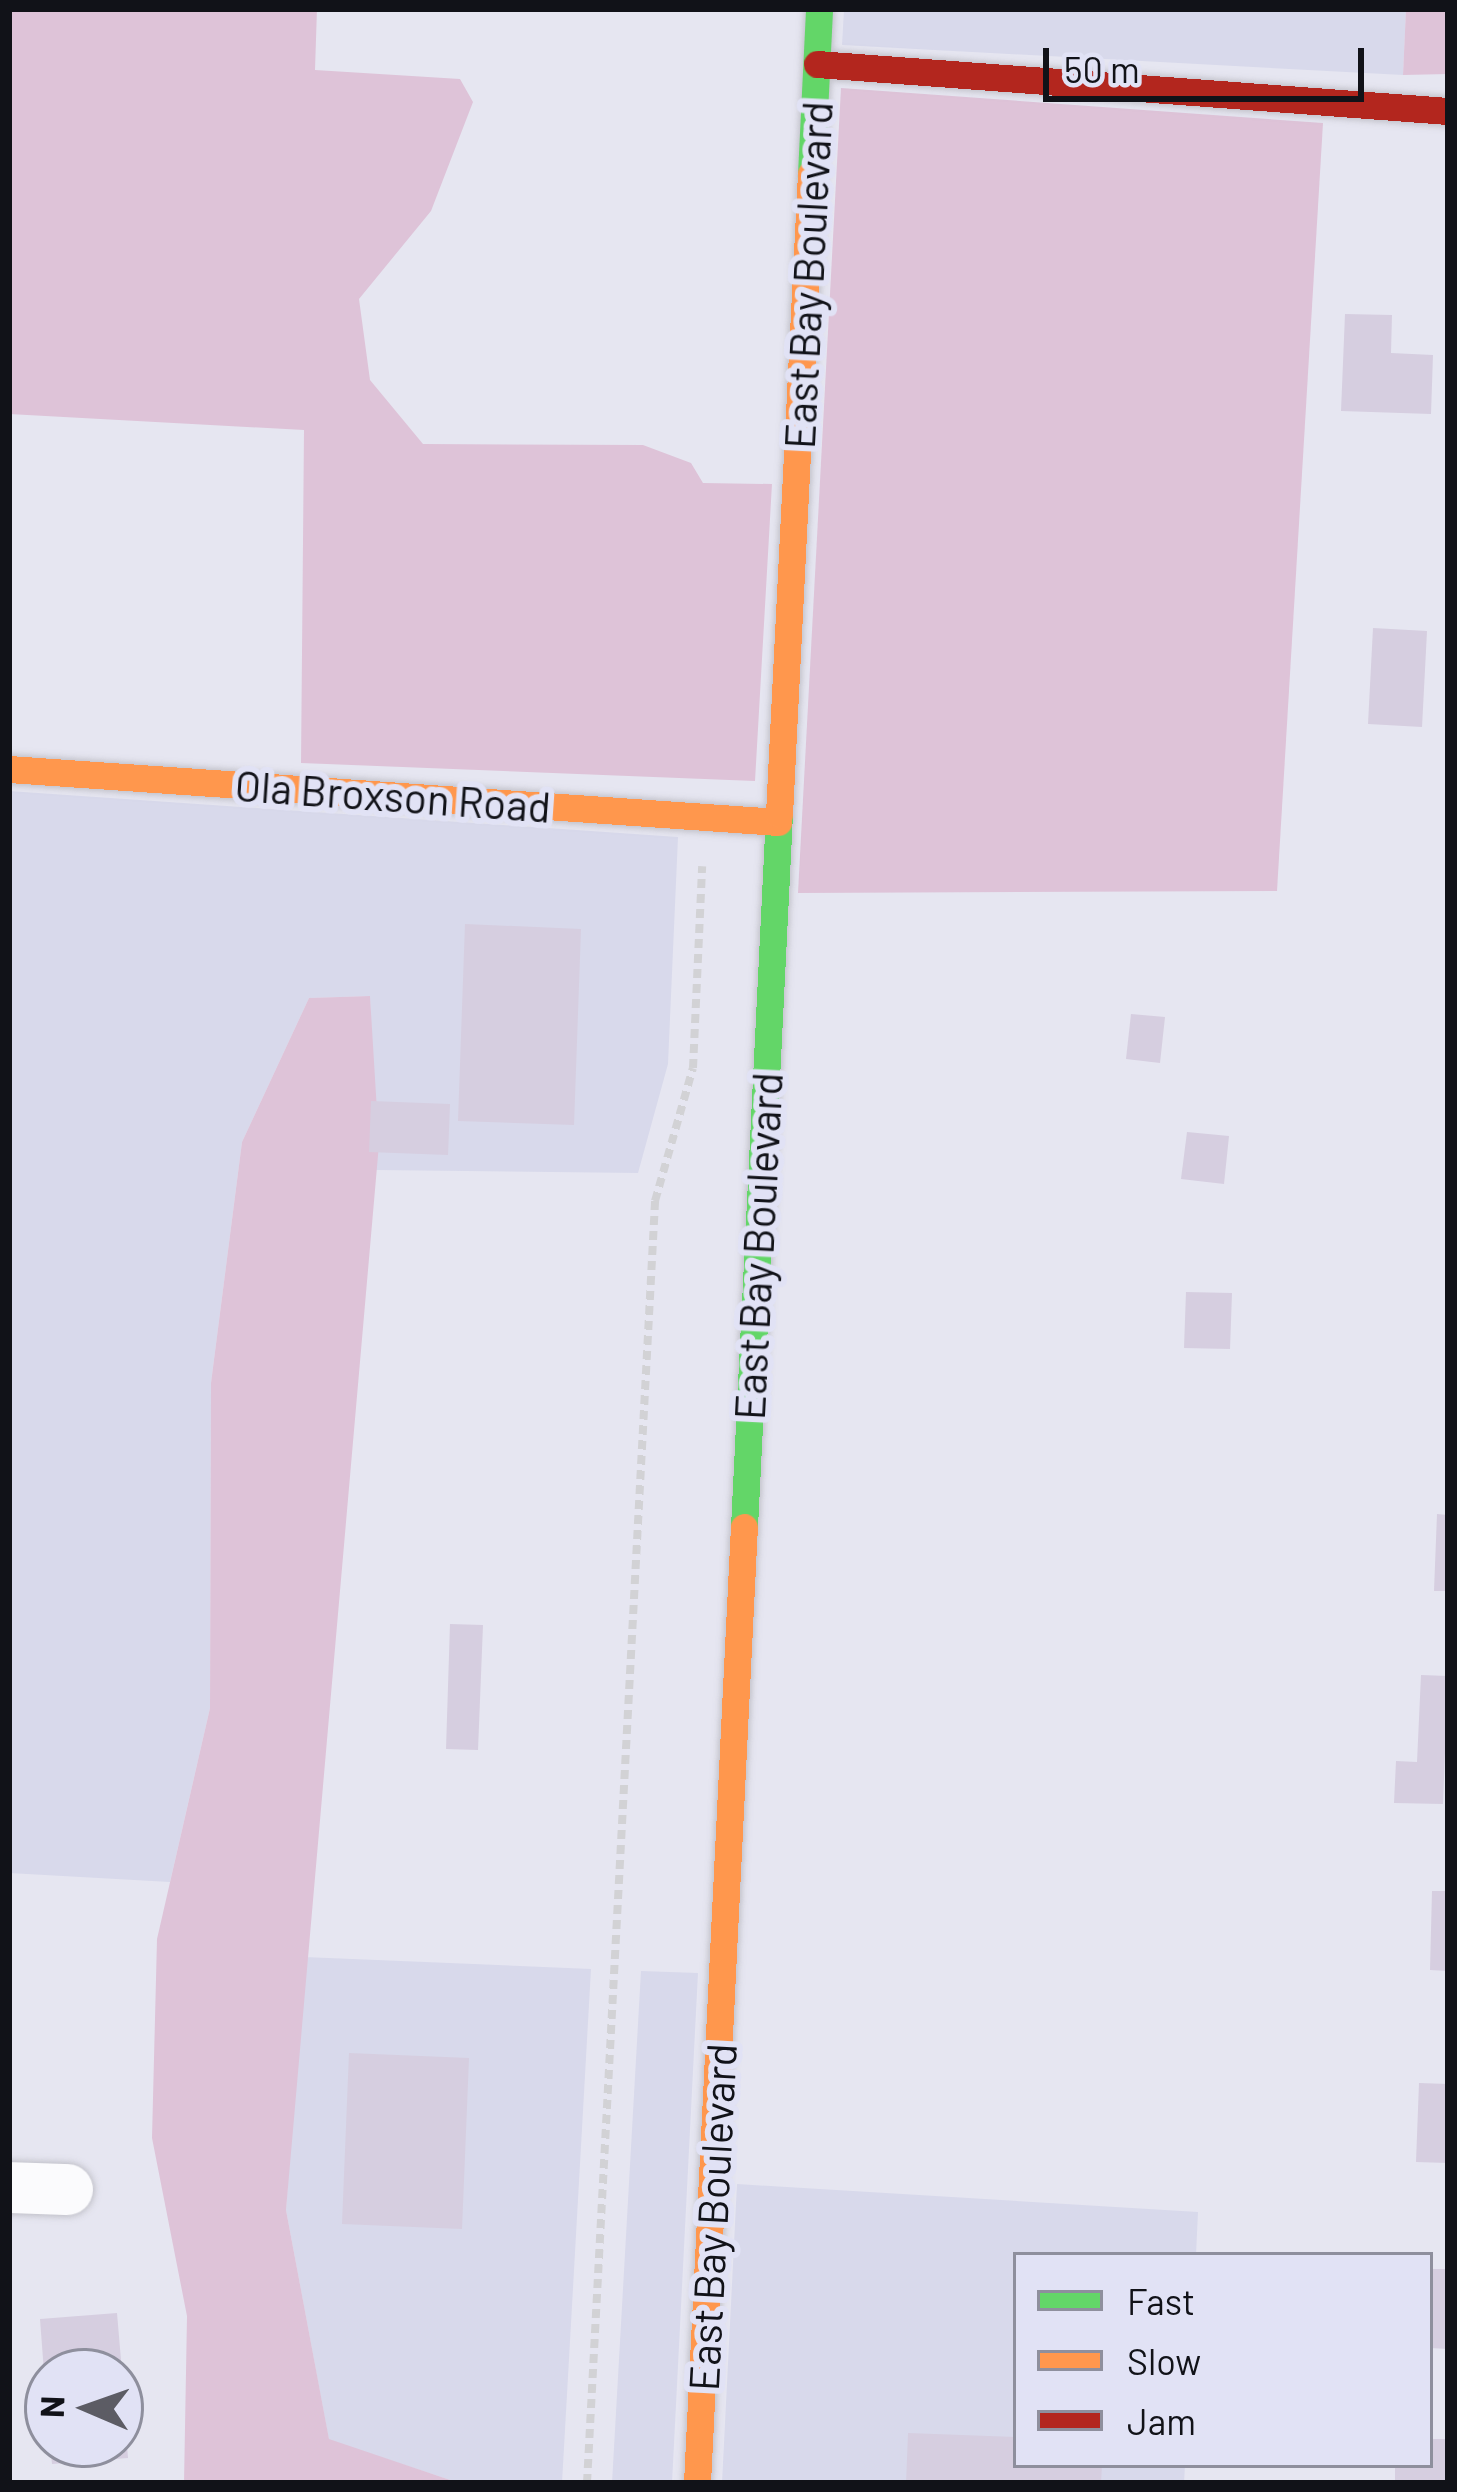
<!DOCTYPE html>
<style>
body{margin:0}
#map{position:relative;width:1457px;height:2492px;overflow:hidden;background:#e6e6f1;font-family:Barlow,sans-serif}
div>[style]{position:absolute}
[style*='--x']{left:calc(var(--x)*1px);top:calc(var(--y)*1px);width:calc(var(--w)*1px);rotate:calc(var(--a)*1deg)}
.built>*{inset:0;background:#d8d9eb}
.green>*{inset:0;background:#dec3d8}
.building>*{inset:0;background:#d6cee0}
.path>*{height:8px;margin-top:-4px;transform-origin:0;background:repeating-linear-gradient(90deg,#d2d2d5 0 9px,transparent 0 15px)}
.roads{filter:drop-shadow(0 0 3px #c3c3cb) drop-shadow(0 0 3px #c3c3cb)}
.street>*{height:51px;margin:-25.5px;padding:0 25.5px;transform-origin:25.5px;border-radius:25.5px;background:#fbfbfd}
.fast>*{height:27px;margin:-13.5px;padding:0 13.5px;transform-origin:13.5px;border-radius:13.5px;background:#63d668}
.slow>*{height:27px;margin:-13.5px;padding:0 13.5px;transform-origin:13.5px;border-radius:13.5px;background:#ff974d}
.jam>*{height:27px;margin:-13.5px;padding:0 13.5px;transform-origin:13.5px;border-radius:13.5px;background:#b3261e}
span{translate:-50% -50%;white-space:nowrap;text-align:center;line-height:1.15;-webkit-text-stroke:12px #e1e2f5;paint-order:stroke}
.street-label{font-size:42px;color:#111218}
.frame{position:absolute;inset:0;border:12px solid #111218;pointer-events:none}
.legend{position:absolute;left:1013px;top:2252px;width:420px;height:216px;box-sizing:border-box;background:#e1e2f5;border:3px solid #8e8f9d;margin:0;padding:15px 21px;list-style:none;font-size:36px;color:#111218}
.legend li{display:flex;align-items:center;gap:24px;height:60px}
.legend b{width:60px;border:3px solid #8e8f9d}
.north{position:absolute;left:24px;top:2348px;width:120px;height:120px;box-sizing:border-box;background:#e1e2f5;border:3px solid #8e8f9d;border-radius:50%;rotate:272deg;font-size:33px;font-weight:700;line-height:48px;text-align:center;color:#111218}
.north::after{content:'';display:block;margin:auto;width:42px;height:54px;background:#5c5c64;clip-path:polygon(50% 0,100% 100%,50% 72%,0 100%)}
.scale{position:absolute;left:1043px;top:48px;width:321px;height:54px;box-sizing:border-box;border:6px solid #111218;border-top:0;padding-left:15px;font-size:36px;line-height:42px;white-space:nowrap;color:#111218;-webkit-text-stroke:9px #e1e2f5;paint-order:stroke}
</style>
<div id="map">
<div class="built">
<div style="clip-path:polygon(844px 9px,1406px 9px,1403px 75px,842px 45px)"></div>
<div style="clip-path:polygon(9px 791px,678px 837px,668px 1064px,638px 1173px,376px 1170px,370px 996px,309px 998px,242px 1142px,211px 1383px,210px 1708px,170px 1882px,9px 1873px)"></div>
<div style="clip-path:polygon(304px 1957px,591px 1969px,562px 2483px,459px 2483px,329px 2440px,286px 2210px)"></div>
<div style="clip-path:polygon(641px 1971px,698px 1973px,672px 2483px,612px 2483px)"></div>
<div style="clip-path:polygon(737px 2184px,1198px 2212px,1196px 2255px,1016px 2255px,1016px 2465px,1185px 2465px,1184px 2483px,722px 2483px)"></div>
</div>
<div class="green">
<div style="clip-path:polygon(9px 9px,317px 9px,315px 70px,460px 79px,473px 102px,431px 211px,359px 299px,370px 380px,423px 444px,643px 445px,691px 463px,703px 483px,772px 484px,755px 781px,301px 763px,304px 430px,9px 414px)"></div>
<div style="clip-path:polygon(1406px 9px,1448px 9px,1448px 74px,1403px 75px)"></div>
<div style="clip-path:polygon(841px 88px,1323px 123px,1277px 891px,798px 893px)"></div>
<div style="clip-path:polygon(370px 996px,379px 1144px,286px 2210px,329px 2439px,459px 2483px,184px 2483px,187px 2316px,152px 2138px,157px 1939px,210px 1708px,211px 1383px,242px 1142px,309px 998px)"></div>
</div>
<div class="building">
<div style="clip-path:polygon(1345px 314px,1392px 315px,1391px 353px,1433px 355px,1431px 414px,1341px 411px)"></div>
<div style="clip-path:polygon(1373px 628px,1427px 631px,1422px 727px,1368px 724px)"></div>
<div style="clip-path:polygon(465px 924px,581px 929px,574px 1125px,458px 1121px)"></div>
<div style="clip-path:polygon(1131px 1014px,1165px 1017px,1160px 1063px,1126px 1059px)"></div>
<div style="clip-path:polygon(371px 1101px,450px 1104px,448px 1155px,369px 1152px)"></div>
<div style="clip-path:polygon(1187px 1132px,1229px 1136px,1224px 1184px,1181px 1179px)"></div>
<div style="clip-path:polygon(1186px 1292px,1232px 1293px,1230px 1349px,1184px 1348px)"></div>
<div style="clip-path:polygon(1437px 1514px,1448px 1515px,1448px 1591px,1434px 1591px)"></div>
<div style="clip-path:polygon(450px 1624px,483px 1625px,478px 1750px,446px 1749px)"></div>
<div style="clip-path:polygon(1421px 1675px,1448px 1676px,1443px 1804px,1394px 1803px,1396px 1761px,1417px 1762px)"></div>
<div style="clip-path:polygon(1432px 1891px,1448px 1891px,1448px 1971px,1430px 1970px)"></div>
<div style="clip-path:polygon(349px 2053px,469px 2058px,462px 2229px,342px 2224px)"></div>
<div style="clip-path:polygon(1419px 2083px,1448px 2084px,1448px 2163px,1416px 2162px)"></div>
<div style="clip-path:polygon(1430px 2269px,1448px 2269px,1448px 2349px,1430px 2348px)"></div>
<div style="clip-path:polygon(117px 2313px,122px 2372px,44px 2372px,40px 2319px)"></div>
<div style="clip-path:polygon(123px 2392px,128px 2458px,52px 2464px,50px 2444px,120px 2444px)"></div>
<div style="clip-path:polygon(908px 2433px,1016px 2437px,1016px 2465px,1102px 2465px,1101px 2483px,906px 2483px)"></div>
<div style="clip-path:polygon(1430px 2439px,1448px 2439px,1448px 2483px,1395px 2483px,1395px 2465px,1430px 2465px)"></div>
</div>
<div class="path">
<div style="--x:587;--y:2483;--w:1284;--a:-86.96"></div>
<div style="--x:655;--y:1201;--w:138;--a:-74.1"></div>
<div style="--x:693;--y:1068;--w:202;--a:-87.4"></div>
</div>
<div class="roads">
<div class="street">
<div style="--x:9;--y:2187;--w:58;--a:2"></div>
</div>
<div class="fast">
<div style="--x:811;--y:174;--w:165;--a:-87.2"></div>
<div style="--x:744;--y:1527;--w:714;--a:-87.19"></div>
</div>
<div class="slow">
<div style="--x:9;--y:769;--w:771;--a:3.94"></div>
<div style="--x:779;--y:814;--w:641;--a:-87.14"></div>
<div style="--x:697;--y:2483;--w:957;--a:-87.19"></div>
</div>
<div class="jam">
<div style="--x:817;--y:64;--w:633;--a:4.26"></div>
</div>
</div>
<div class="street-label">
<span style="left:807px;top:275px;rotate:-87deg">East Bay Boulevard</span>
<span style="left:393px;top:795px;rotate:4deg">Ola Broxson Road</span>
<span style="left:757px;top:1246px;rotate:-87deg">East Bay Boulevard</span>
<span style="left:711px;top:2217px;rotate:-87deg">East Bay Boulevard</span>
</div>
<div class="frame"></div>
<ul class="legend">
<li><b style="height:15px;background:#63d668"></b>Fast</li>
<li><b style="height:15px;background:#ff974d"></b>Slow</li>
<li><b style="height:15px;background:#b3261e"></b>Jam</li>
</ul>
<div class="north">N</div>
<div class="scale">50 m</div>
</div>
